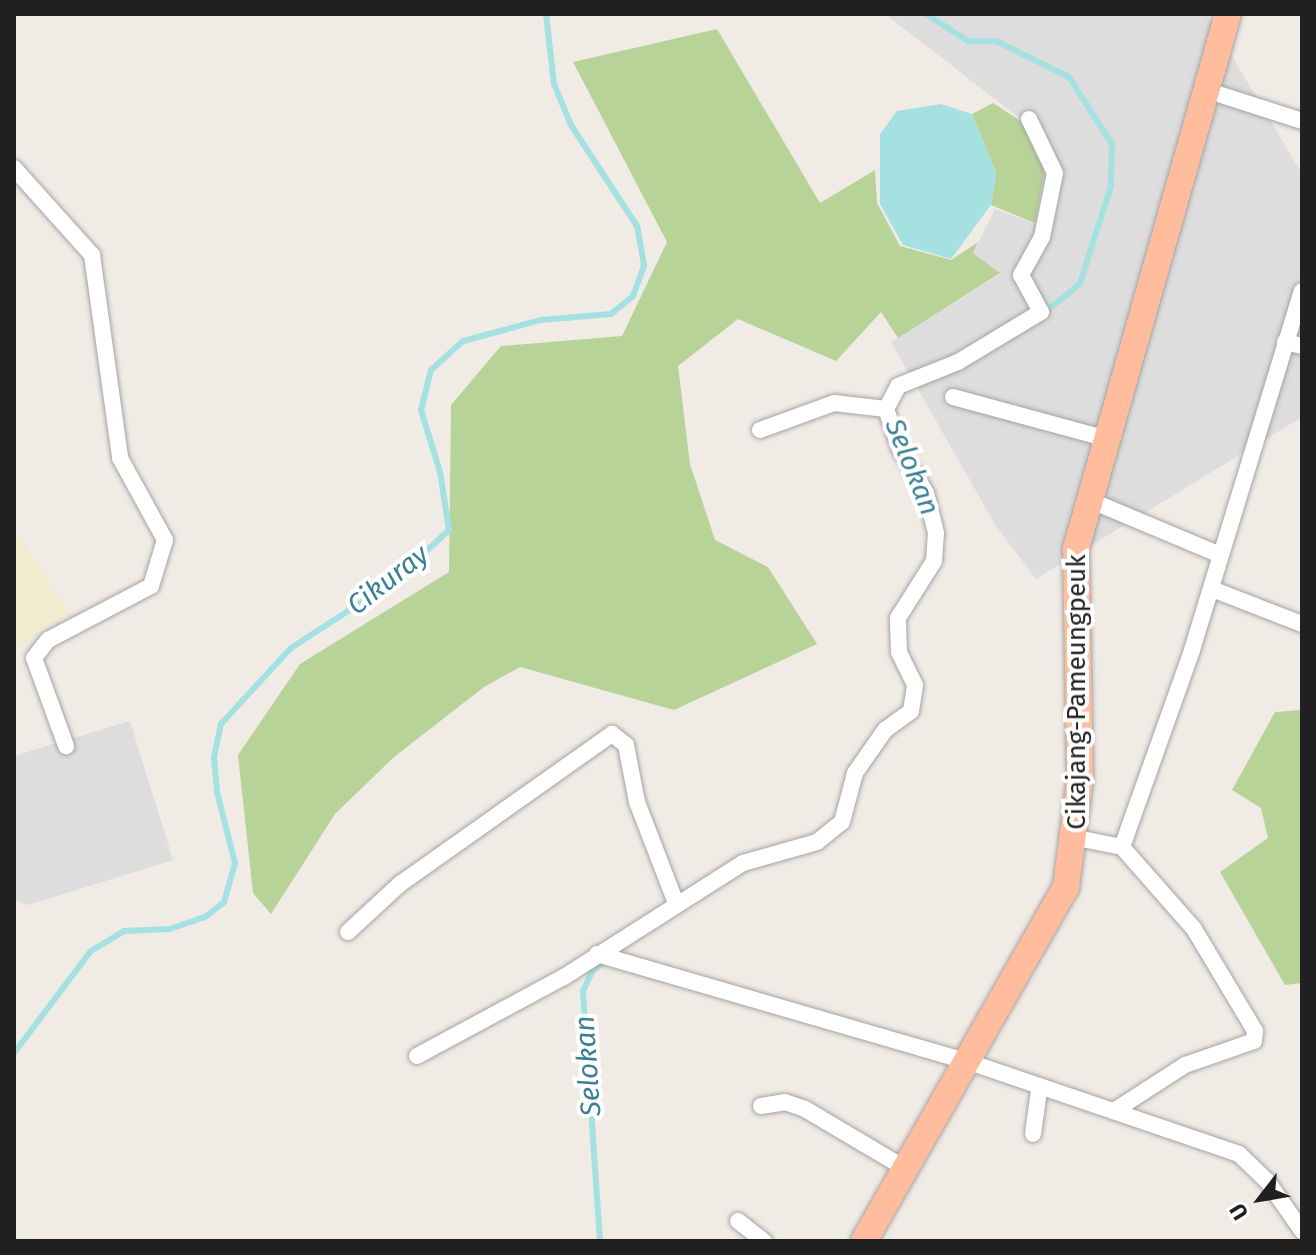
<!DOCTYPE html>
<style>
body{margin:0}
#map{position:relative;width:1316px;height:1255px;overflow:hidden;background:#f1ebe6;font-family:"Fira Sans",sans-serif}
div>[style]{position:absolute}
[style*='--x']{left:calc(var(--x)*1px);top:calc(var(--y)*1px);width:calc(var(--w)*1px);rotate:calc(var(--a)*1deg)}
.residential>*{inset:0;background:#dedddd}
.farmland>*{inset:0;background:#f1ebd0}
.forest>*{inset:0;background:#b7d398}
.water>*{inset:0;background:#a4e1e0}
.stream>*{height:6px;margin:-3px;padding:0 3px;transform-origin:3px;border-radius:3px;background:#a4e1e0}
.roads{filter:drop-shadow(0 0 2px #a4a4a4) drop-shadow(0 0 2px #a4a4a4)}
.minor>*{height:16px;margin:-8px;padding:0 8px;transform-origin:8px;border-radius:8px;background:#fff}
.primary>*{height:26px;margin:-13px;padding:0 13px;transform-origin:13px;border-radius:13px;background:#ffbd9d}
span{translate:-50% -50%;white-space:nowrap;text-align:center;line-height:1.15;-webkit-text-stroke:8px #fff;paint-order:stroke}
.street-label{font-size:26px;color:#202020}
.water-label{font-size:28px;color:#3b7e95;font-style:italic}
.frame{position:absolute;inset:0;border:16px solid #202020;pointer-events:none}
.north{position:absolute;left:1220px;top:1159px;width:80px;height:80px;-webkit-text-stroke:6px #fff;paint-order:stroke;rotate:239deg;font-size:22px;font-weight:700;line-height:32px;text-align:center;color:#202020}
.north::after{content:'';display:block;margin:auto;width:28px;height:36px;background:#202020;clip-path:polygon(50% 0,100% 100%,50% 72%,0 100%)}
</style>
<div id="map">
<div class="residential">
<div style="clip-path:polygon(885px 14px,1207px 14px,1302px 174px,1302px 417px,1036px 579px,996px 526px,891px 342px,1000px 274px,973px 253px,995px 209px,1034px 223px,1036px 131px)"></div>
<div style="clip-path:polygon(130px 721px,173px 860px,28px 905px,14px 900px,14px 756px)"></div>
</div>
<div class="farmland">
<div style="clip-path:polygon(14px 527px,70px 615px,18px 648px,14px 642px)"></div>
</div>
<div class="forest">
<div style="clip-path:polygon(717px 29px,820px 203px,875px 170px,877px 203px,900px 246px,951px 260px,978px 242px,973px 253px,1000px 273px,898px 338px,881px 312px,836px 361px,738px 319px,678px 366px,690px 464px,715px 540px,768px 567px,817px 644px,674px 710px,520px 667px,484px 687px,394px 757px,335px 814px,271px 914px,253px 893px,238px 755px,300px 664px,449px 572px,451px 405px,501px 346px,622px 336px,667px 242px,573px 62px)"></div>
<div style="clip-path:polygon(993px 103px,1036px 131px,1044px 174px,1035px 223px,991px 205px,996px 173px,972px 114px)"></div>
<div style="clip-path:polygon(1302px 710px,1302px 983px,1285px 985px,1220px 872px,1268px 838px,1261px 808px,1232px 790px,1275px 712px)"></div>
</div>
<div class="water">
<div style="clip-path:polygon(941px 104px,972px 114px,996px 173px,991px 205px,951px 259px,903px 245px,880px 204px,880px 134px,897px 111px)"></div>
</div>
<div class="stream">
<div style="--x:926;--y:14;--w:50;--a:32.7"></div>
<div style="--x:968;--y:41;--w:28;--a:0"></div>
<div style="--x:996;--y:41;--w:81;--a:26.3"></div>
<div style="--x:1069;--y:77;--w:80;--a:57.3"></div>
<div style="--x:1112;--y:144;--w:42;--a:91.4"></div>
<div style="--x:1111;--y:186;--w:103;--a:107.6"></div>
<div style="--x:1080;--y:284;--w:45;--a:141.3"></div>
<div style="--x:14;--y:1053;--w:128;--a:-53"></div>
<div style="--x:91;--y:951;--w:39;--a:-31"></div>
<div style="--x:124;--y:931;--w:46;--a:-2.5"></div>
<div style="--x:170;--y:929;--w:37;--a:-19"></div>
<div style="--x:205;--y:917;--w:24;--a:-38"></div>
<div style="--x:224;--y:902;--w:41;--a:-74.2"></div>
<div style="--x:235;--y:863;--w:73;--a:-104.2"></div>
<div style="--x:217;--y:792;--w:35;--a:-95"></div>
<div style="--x:214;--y:757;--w:34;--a:-78"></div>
<div style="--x:221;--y:724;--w:103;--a:-47.4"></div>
<div style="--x:291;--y:648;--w:123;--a:-33"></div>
<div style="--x:394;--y:581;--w:75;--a:-42.8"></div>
<div style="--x:449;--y:530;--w:59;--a:-98.8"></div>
<div style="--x:440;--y:472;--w:65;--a:-107"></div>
<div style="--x:421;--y:410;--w:41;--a:-76"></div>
<div style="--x:431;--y:370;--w:43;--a:-42.2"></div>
<div style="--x:463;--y:341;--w:81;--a:-15.1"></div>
<div style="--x:541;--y:320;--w:70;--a:-4.9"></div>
<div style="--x:611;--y:314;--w:28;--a:-39"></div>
<div style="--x:633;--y:296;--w:33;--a:-70"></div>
<div style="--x:644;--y:265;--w:40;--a:-100"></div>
<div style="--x:637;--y:226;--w:121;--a:-123.2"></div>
<div style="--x:571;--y:125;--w:44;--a:-112.5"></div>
<div style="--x:554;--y:84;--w:70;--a:-96.5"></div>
<div style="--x:600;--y:1241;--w:251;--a:-93.9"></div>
<div style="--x:583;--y:991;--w:23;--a:-65"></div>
<div style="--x:593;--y:970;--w:19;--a:-36"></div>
</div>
<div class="roads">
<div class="minor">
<div style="--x:1203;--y:89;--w:104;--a:17.9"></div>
<div style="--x:14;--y:168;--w:117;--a:48.1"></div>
<div style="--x:92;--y:255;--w:205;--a:82.1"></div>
<div style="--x:120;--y:458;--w:94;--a:61.2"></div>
<div style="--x:165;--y:540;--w:48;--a:106.9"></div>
<div style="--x:151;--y:586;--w:116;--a:152.3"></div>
<div style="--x:48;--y:640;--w:23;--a:128"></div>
<div style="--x:34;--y:658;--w:94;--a:70"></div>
<div style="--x:1285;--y:342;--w:17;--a:13"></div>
<div style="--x:953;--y:397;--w:156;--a:15.2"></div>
<div style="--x:760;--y:430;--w:79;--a:-20"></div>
<div style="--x:834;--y:403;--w:52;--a:6.6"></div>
<div style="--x:1087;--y:499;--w:144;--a:22.8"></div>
<div style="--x:1212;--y:589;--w:97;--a:21.3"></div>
<div style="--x:1077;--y:838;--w:46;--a:11.3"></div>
<div style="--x:1122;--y:847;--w:109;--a:48.7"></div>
<div style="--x:1194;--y:929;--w:119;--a:59.1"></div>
<div style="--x:1255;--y:1031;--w:10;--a:96"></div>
<div style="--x:1254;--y:1041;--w:73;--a:160.8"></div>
<div style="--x:1185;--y:1065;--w:85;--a:147.1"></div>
<div style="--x:1122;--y:847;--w:209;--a:-70.4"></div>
<div style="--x:1192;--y:650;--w:375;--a:-73"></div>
<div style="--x:348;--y:932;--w:71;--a:-42.7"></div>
<div style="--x:400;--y:884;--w:260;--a:-35.3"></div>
<div style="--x:612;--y:734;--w:18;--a:38"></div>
<div style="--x:626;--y:745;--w:58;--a:79.1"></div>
<div style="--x:637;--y:802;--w:108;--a:68.9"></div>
<div style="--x:597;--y:954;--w:387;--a:16.2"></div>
<div style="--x:969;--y:1062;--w:285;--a:18.8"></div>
<div style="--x:1239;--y:1154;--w:40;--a:44"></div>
<div style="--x:1268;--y:1182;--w:60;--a:55.2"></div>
<div style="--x:417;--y:1056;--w:167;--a:-28.3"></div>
<div style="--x:564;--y:977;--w:212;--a:-32.5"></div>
<div style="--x:743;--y:863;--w:77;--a:-15.8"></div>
<div style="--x:817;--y:842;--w:32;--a:-39"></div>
<div style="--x:842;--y:822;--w:51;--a:-75.1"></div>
<div style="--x:855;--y:773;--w:52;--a:-55.1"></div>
<div style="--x:885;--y:730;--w:32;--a:-36"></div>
<div style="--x:911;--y:711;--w:26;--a:-81"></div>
<div style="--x:915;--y:685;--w:37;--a:-116"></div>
<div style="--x:899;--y:652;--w:34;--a:-92"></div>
<div style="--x:898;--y:618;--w:67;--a:-57.7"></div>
<div style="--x:934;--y:561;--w:28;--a:-86"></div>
<div style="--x:936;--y:533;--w:41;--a:-104"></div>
<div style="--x:926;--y:493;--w:51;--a:-120.6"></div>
<div style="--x:900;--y:449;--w:42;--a:-109.3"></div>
<div style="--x:886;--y:409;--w:26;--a:-62"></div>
<div style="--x:898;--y:386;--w:65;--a:-21.8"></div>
<div style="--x:958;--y:362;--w:97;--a:-31.1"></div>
<div style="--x:1041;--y:312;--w:42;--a:-118.4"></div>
<div style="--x:1021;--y:275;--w:43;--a:-61.1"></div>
<div style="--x:1042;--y:237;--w:65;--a:-78.5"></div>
<div style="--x:1055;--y:173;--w:60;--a:-115.7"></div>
<div style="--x:761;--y:1106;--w:24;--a:-9"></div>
<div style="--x:785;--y:1102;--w:21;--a:19"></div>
<div style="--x:805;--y:1109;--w:117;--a:30.7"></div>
<div style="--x:1033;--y:1134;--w:44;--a:-82.2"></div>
<div style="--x:738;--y:1221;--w:33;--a:38"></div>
</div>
<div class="primary">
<div style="--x:864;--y:1241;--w:408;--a:-60.3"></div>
<div style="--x:1066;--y:887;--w:109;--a:-82.6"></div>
<div style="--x:1080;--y:779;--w:230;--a:-91"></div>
<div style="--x:1076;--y:549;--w:556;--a:-74.14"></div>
</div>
</div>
<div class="street-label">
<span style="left:1077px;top:692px;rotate:-90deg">Cikajang-Pameungpeuk</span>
</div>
<div class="water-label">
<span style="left:912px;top:467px;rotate:68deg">Selokan</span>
<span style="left:388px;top:580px;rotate:-38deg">Cikuray</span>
<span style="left:588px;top:1066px;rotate:-94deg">Selokan</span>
</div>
<div class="frame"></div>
<div class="north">U</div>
</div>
